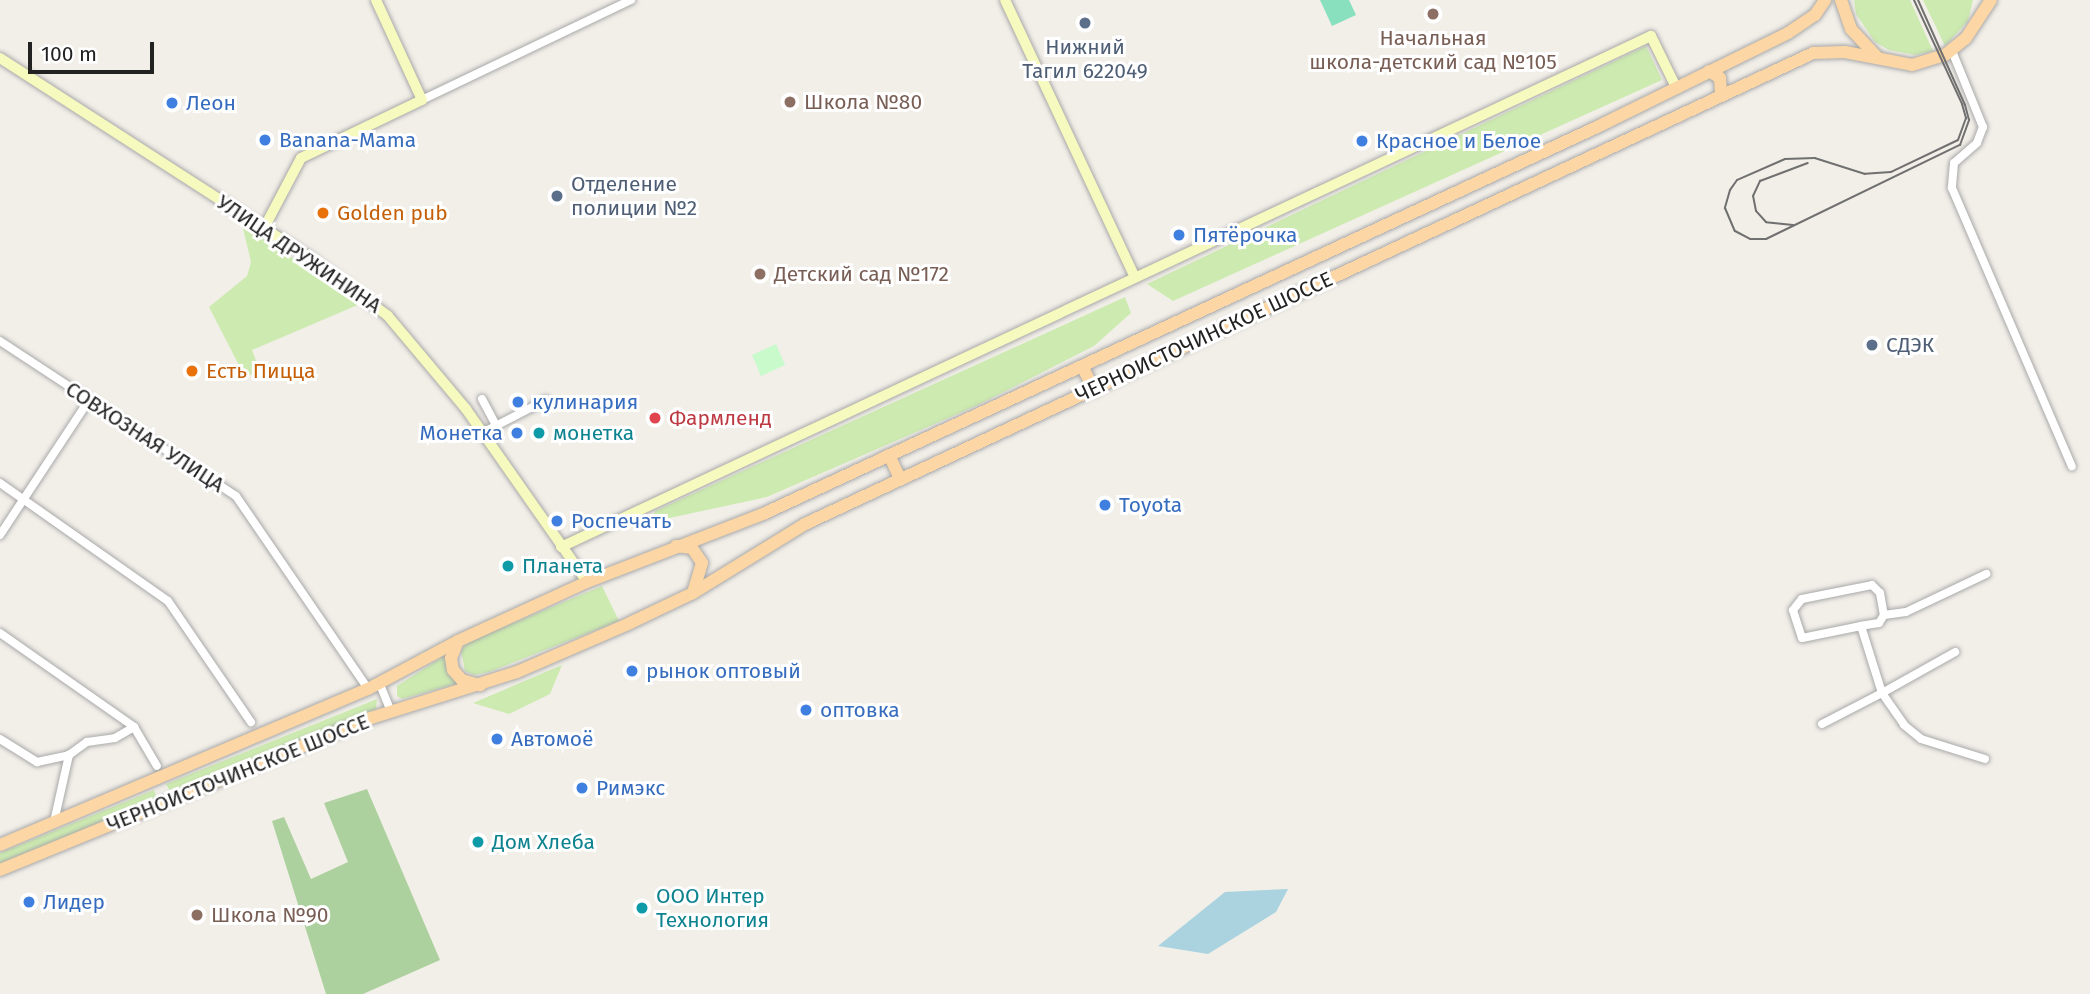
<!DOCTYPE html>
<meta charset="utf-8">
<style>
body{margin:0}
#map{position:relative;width:2090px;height:994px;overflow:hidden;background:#f2efe9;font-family:"Fira Sans",sans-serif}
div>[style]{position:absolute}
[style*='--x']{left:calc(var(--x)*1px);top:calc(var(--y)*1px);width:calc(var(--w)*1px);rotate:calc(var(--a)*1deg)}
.grass>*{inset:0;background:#cdebb0}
.forest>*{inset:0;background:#add19e}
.park>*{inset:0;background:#c8facc}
.pitch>*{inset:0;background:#88e0be}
.water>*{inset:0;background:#aad3df}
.roads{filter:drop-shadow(0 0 2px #a9a9a9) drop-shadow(0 0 2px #a9a9a9)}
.street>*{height:8px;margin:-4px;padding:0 4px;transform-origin:4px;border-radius:4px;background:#fff}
.secondary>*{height:10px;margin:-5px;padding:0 5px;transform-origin:5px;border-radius:5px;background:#f7fabf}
.primary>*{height:12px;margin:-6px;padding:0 6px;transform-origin:6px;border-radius:6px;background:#fcd6a4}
.tram>*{height:2px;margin:-1px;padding:0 1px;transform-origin:1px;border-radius:1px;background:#707070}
.dots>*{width:19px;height:19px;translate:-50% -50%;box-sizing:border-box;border:4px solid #fff;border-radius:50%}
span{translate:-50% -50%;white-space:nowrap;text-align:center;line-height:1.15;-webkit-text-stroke:6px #fff;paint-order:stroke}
.education-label{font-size:21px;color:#785e54}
.left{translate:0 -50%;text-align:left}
.service-label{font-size:21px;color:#4e5e75}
.shop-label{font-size:21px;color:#366cbe}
.right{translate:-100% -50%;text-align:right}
.food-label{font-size:21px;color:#c56008}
.street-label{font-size:21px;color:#222}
.health-label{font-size:21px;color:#be3a42}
.culture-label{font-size:21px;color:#0d838f}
.scale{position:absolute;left:28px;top:42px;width:126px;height:32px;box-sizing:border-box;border:4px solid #222;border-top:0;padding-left:9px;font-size:21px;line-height:24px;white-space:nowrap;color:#222;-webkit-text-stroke:5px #fff;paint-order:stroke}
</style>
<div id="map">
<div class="grass">
<div style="clip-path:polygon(1854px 0,1910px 0,1933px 51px,1915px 55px,1889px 50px,1875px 42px,1856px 14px)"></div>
<div style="clip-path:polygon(1923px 0,1973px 0,1968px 21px,1945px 46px)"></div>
<div style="clip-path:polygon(1646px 46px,1662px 80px,1173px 301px,1147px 284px)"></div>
<div style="clip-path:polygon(242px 224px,360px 304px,252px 350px,260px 371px,245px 377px,209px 307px,247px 276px,251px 262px)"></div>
<div style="clip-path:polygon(1125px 297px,1131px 313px,1094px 346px,978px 405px,767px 497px,651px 522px,655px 511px)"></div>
<div style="clip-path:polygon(602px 586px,619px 621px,489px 672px,474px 675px,465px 671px,461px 651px,468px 642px)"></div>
<div style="clip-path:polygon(447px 654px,459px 683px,402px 699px,397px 696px,397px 686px)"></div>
<div style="clip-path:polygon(562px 665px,550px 694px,509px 714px,473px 703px)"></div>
<div style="clip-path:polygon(377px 699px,376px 709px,171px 793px,166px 784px)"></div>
<div style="clip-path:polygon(154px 790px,157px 798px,0 865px,0 853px)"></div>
</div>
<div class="forest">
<div style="clip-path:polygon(367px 789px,440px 960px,363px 994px,326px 994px,272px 821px,284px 817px,311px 879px,348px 862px,324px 803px)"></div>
</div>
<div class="park">
<div style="clip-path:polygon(776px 344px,785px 365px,761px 376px,752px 355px)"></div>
</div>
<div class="pitch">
<div style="clip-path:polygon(1320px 0,1349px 0,1356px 15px,1332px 26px)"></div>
</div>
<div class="water">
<div style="clip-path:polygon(1288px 889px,1276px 912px,1208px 954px,1158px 946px,1225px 892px)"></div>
</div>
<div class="roads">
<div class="street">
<div style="--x:1952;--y:51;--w:82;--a:67.8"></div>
<div style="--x:1983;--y:127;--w:17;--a:111"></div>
<div style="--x:1977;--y:143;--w:30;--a:139"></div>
<div style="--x:1954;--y:163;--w:25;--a:95"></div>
<div style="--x:1952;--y:188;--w:303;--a:66.7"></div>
<div style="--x:422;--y:100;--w:232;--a:-25.6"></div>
<div style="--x:0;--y:341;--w:282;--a:33.3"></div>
<div style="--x:236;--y:496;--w:234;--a:55.6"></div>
<div style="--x:482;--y:399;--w:30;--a:62"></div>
<div style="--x:482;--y:433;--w:72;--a:-27.3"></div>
<div style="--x:0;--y:483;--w:205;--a:35.1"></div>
<div style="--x:168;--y:601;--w:147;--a:55.6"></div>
<div style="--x:0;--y:535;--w:162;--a:-56.6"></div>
<div style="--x:1884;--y:615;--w:22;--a:-8"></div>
<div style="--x:1906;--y:612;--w:89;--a:-25.4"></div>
<div style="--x:1861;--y:626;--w:60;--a:168.5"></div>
<div style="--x:1802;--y:638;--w:29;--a:-108"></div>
<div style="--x:1793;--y:610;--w:14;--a:-51"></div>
<div style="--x:1802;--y:599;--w:71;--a:-11.3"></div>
<div style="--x:1872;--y:585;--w:11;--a:45"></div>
<div style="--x:1880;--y:593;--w:22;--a:80"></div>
<div style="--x:1884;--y:615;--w:9;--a:122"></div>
<div style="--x:1879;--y:623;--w:18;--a:171"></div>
<div style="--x:1861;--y:626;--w:70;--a:72.6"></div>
<div style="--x:1882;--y:693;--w:84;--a:-29.3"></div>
<div style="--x:0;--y:633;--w:164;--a:35"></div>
<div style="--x:134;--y:727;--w:45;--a:59.5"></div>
<div style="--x:379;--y:682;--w:31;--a:68"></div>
<div style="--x:1822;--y:724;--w:68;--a:-27.3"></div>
<div style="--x:1882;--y:693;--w:39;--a:55"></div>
<div style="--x:1904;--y:725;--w:22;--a:39"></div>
<div style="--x:1921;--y:739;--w:67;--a:17.4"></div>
<div style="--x:0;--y:739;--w:44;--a:31.9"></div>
<div style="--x:37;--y:762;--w:33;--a:-12"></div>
<div style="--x:54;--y:822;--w:69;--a:-77.4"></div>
<div style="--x:69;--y:755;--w:22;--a:-36"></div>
<div style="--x:87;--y:742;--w:28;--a:-8"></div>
<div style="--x:115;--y:738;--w:22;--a:-30"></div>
</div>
<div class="secondary">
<div style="--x:1005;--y:0;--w:306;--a:64.9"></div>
<div style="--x:0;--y:58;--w:364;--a:32.8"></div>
<div style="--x:306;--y:255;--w:102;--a:36.6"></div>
<div style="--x:388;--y:316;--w:121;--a:50"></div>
<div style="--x:466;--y:409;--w:211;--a:55"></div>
<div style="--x:264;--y:228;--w:79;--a:-62.1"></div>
<div style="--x:301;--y:158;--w:134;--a:-25.6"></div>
<div style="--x:422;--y:100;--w:110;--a:-114.7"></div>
<div style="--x:561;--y:547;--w:1204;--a:-25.12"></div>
<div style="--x:1651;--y:36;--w:57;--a:63.9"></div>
</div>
<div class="primary">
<div style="--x:1841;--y:0;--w:31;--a:71"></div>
<div style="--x:1851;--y:29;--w:38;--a:47"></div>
<div style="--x:1709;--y:71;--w:13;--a:32"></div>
<div style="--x:1720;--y:78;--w:16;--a:86"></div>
<div style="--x:1082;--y:366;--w:27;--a:63"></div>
<div style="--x:889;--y:455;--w:26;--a:65"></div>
<div style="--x:676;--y:546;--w:16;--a:7"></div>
<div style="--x:692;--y:548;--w:18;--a:56"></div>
<div style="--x:702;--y:563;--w:31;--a:107"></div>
<div style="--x:458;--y:641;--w:18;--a:112"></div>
<div style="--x:451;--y:658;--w:12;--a:81"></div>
<div style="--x:453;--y:670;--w:13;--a:48"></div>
<div style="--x:462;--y:680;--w:19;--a:16"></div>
<div style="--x:0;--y:845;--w:400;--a:-23"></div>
<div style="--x:368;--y:689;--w:102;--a:-28.1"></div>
<div style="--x:458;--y:641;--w:142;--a:-24.6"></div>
<div style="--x:587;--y:582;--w:189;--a:-21.1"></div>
<div style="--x:763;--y:514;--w:917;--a:-24.89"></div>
<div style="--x:1595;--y:128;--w:215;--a:-26.2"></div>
<div style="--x:1788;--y:33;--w:32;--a:-34"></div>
<div style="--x:1815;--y:15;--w:18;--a:-56"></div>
<div style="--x:0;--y:870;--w:401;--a:-22.3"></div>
<div style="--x:371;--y:718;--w:153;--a:-17.5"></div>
<div style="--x:517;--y:672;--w:123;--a:-23.4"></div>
<div style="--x:630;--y:623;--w:70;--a:-25.5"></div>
<div style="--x:693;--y:593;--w:132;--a:-31.6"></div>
<div style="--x:805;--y:524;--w:1113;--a:-25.04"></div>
<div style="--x:1813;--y:53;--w:32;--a:-2"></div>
<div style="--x:1845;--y:52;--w:68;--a:11"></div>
<div style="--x:1912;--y:65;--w:34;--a:-17"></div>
<div style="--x:1945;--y:55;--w:27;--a:-39"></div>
<div style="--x:1966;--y:38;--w:45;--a:-56.7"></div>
</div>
</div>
<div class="tram">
<div style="--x:1914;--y:0;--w:115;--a:65.2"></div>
<div style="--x:1962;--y:104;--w:15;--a:74"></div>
<div style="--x:1966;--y:118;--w:23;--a:110"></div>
<div style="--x:1958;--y:140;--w:74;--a:154.5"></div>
<div style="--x:1891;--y:172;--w:26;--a:176"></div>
<div style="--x:1865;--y:174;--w:52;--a:-162.3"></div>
<div style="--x:1815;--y:158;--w:30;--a:178"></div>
<div style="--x:1785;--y:159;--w:52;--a:156.4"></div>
<div style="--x:1737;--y:180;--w:12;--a:125"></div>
<div style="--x:1730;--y:190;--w:19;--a:106"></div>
<div style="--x:1725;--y:208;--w:25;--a:67"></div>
<div style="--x:1735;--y:231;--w:17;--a:28"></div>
<div style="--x:1750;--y:239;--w:16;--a:0"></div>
<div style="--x:1766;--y:239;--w:216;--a:-25.9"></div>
<div style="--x:1960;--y:145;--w:27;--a:-70"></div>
<div style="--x:1969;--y:120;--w:16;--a:-105"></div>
<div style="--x:1965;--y:105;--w:115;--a:-114.1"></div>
<div style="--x:1793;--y:225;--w:27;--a:-174"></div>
<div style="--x:1766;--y:222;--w:15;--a:-132"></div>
<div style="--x:1756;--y:211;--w:15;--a:-101"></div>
<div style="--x:1753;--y:196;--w:17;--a:-65"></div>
<div style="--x:1760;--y:181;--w:51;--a:-20.6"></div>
</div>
<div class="dots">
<div style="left:1433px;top:14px;background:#8d6e63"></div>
<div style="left:1085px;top:23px;background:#5c6f8a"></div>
<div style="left:790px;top:102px;background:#8d6e63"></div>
<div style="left:172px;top:103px;background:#3f7fe0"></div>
<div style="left:265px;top:140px;background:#3f7fe0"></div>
<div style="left:1362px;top:141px;background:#3f7fe0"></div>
<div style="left:557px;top:196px;background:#5c6f8a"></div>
<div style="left:323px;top:213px;background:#e8710a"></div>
<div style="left:1179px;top:235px;background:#3f7fe0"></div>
<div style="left:760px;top:274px;background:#8d6e63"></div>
<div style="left:1872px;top:345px;background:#5c6f8a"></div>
<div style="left:192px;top:371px;background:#e8710a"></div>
<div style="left:518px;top:402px;background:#3f7fe0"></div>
<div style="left:655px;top:418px;background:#e0444e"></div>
<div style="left:517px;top:433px;background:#3f7fe0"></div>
<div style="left:539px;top:433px;background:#0f9aa8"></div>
<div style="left:1105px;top:505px;background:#3f7fe0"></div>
<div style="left:557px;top:521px;background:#3f7fe0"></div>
<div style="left:508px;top:566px;background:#0f9aa8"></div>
<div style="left:632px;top:671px;background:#3f7fe0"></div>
<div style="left:806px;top:710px;background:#3f7fe0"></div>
<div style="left:497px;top:739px;background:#3f7fe0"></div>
<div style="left:582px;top:788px;background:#3f7fe0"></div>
<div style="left:478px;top:842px;background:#0f9aa8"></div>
<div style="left:29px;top:902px;background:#3f7fe0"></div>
<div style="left:642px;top:908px;background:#0f9aa8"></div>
<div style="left:197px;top:915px;background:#8d6e63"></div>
</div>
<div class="education-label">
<span style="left:1433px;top:50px">Начальная<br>школа-детский сад №105</span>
<span class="left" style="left:804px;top:102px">Школа №80</span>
<span class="left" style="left:774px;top:274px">Детский сад №172</span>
<span class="left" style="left:211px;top:915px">Школа №90</span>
</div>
<div class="service-label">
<span style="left:1085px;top:59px">Нижний<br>Тагил 622049</span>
<span class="left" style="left:571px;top:196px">Отделение<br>полиции №2</span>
<span class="left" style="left:1886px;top:345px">СДЭК</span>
</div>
<div class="shop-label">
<span class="left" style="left:186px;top:103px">Леон</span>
<span class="left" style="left:279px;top:140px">Banana-Mama</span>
<span class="left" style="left:1376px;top:141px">Красное и Белое</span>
<span class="left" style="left:1193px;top:235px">Пятёрочка</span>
<span class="left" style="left:532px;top:402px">кулинария</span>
<span class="right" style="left:503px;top:433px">Монетка</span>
<span class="left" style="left:1119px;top:505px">Toyota</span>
<span class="left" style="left:571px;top:521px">Роспечать</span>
<span class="left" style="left:646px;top:671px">рынок оптовый</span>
<span class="left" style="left:820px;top:710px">оптовка</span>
<span class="left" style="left:511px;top:739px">Автомоё</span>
<span class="left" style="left:596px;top:788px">Римэкс</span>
<span class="left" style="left:43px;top:902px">Лидер</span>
</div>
<div class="food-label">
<span class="left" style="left:337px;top:213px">Golden pub</span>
<span class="left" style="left:206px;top:371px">Есть Пицца</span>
</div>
<div class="street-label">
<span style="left:299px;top:254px;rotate:34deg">УЛИЦА ДРУЖИНИНА</span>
<span style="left:1204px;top:337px;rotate:-25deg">ЧЕРНОИСТОЧИНСКОЕ ШОССЕ</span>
<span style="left:145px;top:437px;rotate:33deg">СОВХОЗНАЯ УЛИЦА</span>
<span style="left:238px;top:773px;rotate:-22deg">ЧЕРНОИСТОЧИНСКОЕ ШОССЕ</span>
</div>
<div class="health-label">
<span class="left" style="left:669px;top:418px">Фармленд</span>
</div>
<div class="culture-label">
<span class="left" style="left:553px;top:433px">монетка</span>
<span class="left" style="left:522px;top:566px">Планета</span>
<span class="left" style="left:492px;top:842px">Дом Хлеба</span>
<span class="left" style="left:656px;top:908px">ООО Интер<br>Технология</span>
</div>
<div class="scale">100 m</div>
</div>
